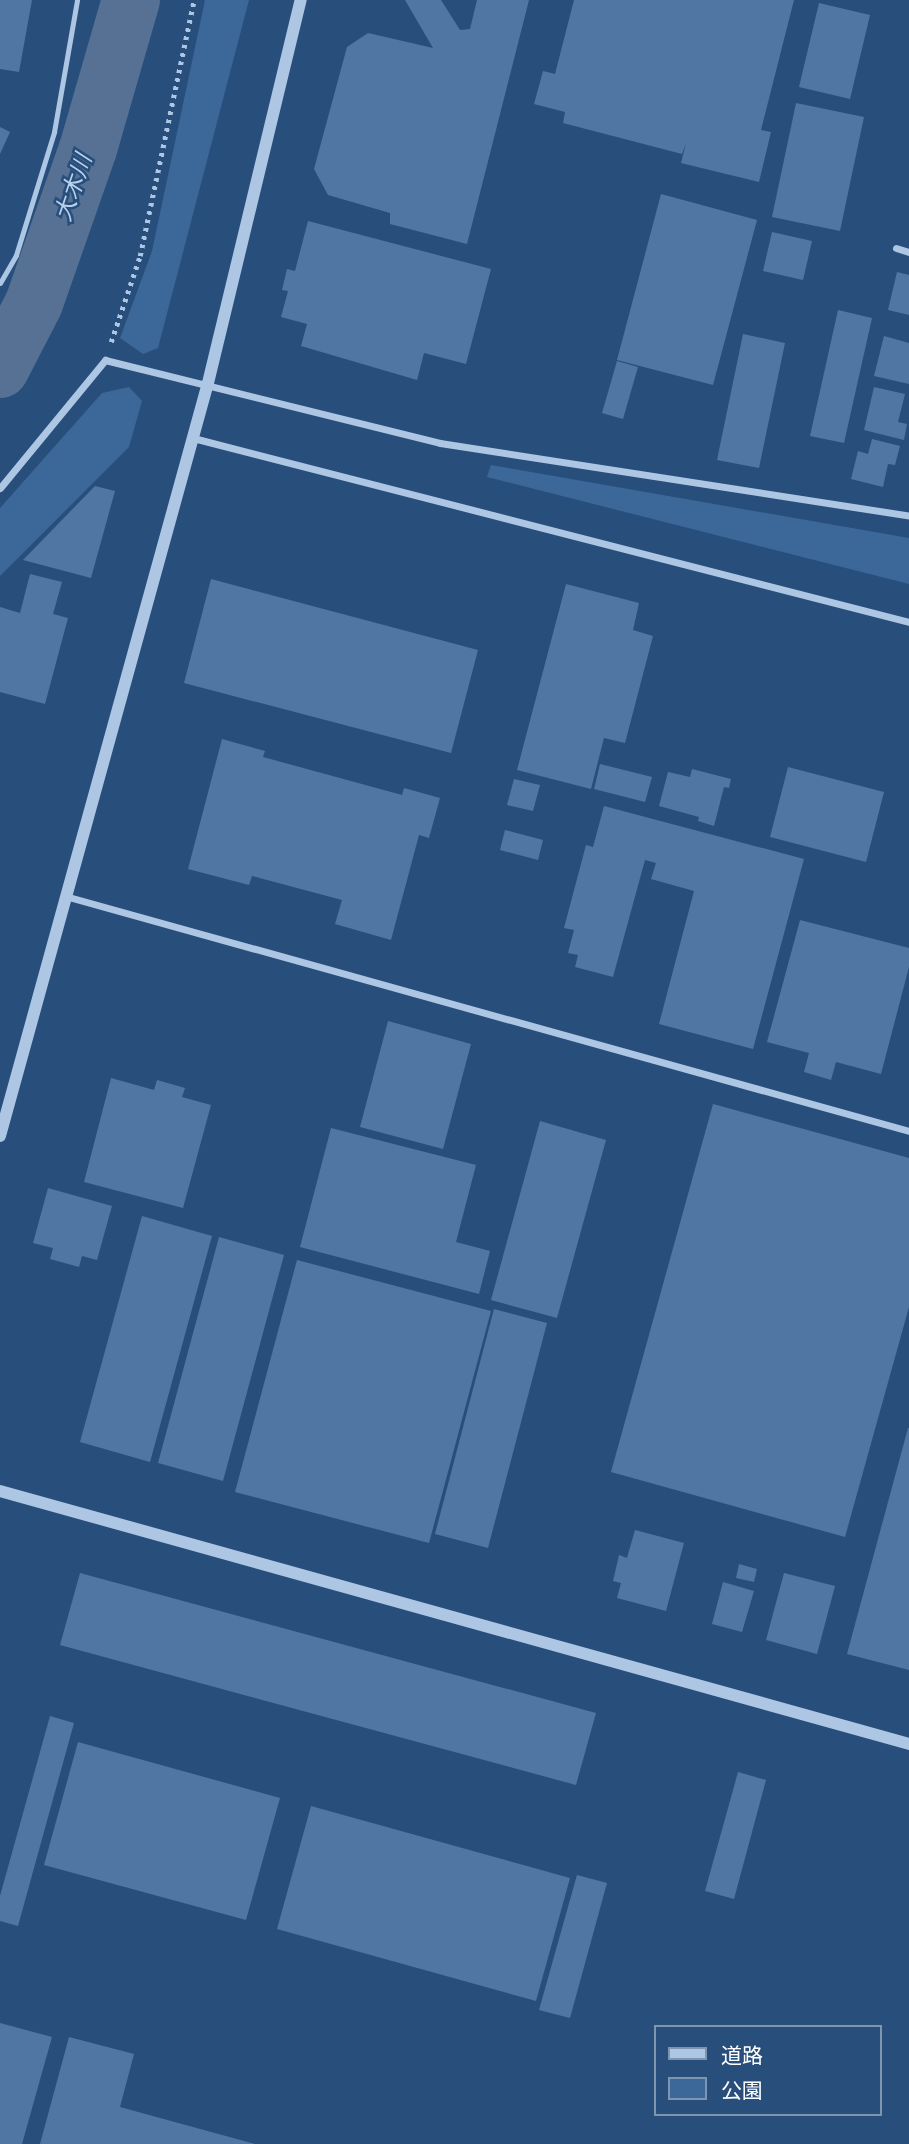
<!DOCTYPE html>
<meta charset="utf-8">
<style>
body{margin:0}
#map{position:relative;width:909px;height:2144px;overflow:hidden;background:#284e7c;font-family:Signika,"Noto Sans JP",sans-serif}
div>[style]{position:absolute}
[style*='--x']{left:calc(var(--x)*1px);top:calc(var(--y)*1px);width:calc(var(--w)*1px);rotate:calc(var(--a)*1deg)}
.green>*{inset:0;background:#3c6799}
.river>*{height:58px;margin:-29px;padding:0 29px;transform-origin:29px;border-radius:29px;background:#567193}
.building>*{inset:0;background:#5077a4}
.path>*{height:4.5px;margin-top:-2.25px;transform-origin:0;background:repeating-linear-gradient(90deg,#acc6e4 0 3.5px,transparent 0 8.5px)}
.service>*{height:5px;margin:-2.5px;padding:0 2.5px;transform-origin:2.5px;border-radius:2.5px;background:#acc6e4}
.minor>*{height:7px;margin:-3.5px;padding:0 3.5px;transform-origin:3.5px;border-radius:3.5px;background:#acc6e4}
.tertiary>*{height:12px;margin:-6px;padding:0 6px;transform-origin:6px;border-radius:6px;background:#acc6e4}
span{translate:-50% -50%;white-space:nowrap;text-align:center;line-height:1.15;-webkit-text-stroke:5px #284e7c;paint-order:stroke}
.water-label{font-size:23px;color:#b8d0ec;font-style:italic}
.legend{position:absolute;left:654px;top:2025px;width:228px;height:91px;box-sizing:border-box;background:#284e7c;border:2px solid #7e95b0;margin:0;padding:9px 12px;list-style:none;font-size:21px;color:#fff}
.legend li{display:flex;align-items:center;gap:14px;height:35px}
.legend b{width:35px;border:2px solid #7e95b0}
</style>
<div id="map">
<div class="green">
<div style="clip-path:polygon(205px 0,249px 0,158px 348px,143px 354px,120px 338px,152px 251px)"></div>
<div style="clip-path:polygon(129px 387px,142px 401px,129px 447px,0 576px,0 508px,102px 393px)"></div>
<div style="clip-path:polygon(491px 465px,909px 538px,909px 584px,487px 477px)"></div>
</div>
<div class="river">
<div style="--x:0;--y:369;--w:74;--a:-62.7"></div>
<div style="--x:34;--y:303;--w:163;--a:-70.7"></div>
<div style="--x:88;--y:149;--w:155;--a:-73.9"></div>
</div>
<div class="building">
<div style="clip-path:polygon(0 0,32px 0,19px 72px,0 69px)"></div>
<div style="clip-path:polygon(405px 0,441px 0,460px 30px,470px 29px,477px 0,529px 0,467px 244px,390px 224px,390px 213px,328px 195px,314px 169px,347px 47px,368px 33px,433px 48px)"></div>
<div style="clip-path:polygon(574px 0,794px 0,761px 130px,771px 132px,759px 182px,681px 163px,686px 143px,682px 154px,563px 123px,565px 112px,534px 104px,543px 71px,555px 74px)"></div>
<div style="clip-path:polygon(819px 3px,870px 15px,850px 99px,799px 87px)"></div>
<div style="clip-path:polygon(796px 103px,864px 117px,840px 231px,772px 217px)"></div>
<div style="clip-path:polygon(0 127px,10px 132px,0 154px)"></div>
<div style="clip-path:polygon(661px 194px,757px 220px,713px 385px,617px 360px)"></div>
<div style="clip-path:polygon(308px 221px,491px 269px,466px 364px,424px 353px,417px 380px,301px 346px,307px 324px,281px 317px,288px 291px,282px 290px,287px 269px,295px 271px)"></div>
<div style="clip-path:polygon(772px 232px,812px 241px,803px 280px,763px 271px)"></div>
<div style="clip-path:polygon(897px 272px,909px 275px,909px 315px,888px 310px)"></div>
<div style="clip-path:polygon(838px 310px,872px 318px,844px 443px,810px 436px)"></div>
<div style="clip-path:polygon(743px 334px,785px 343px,759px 468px,717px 460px)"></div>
<div style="clip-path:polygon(884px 336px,909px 343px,909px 384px,874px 376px)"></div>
<div style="clip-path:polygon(617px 361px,638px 367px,623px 419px,602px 413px)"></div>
<div style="clip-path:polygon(874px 387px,905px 394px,898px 422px,907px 424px,904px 440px,864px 430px)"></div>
<div style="clip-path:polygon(872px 439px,900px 446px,895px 465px,888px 464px,883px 487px,851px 479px,858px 451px,868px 454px)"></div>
<div style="clip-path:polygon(95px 486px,115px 491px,91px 578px,23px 560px)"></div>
<div style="clip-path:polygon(30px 574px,62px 582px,53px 614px,68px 618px,45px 704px,0 692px,0 607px,20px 613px)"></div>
<div style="clip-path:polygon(211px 579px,478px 650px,451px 753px,184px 683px)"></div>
<div style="clip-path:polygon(566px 584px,639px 603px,633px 630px,653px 636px,625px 743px,604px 738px,591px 789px,517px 770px)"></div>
<div style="clip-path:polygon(222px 739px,265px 751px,263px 757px,402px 795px,404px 788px,440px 798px,429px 838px,419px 835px,391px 940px,335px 924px,342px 900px,252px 876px,249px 885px,188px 869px)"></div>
<div style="clip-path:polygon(600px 764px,652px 777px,645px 802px,594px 789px)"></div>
<div style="clip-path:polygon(788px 767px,884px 792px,866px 862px,770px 837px)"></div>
<div style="clip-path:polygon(692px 769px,731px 779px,729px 788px,724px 787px,714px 826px,698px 821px,699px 817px,659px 806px,668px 772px,690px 777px)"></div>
<div style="clip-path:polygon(514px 779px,540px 785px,533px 811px,507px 805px)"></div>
<div style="clip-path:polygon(604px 806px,804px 859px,753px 1049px,659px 1024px,694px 891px,651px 879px,656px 863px,645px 860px,613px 977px,575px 967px,578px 955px,568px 953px,574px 930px,564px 928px,586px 845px,593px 847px)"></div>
<div style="clip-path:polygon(505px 830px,543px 840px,538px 860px,500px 850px)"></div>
<div style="clip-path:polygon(800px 920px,909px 948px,909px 967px,881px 1074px,836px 1062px,831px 1080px,804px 1072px,809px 1053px,767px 1042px)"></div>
<div style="clip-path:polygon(388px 1021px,471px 1044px,443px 1149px,360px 1127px)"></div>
<div style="clip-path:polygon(111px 1078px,154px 1090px,157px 1080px,185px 1088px,182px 1097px,211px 1105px,183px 1208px,84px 1182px)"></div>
<div style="clip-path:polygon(713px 1104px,909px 1158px,909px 1307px,845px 1537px,611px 1472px)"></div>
<div style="clip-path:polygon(540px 1121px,606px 1140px,557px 1318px,491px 1300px)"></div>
<div style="clip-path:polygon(331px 1128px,476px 1165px,456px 1242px,490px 1251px,479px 1294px,300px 1247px)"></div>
<div style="clip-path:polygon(48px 1188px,112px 1206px,97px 1260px,82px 1256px,79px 1267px,50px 1259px,53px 1248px,33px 1243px)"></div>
<div style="clip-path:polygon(142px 1216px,212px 1236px,150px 1462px,80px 1442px)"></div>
<div style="clip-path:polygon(219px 1237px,284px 1255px,223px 1481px,158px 1463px)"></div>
<div style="clip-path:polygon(297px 1260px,491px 1311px,429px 1543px,235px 1492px)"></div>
<div style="clip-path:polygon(494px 1309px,547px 1323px,488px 1548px,435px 1534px)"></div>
<div style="clip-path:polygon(908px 1428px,909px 1428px,909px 1670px,847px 1654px)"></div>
<div style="clip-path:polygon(635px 1530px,684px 1543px,666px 1611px,617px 1598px,621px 1583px,613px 1581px,619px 1555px,627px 1558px)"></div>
<div style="clip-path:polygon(739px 1564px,757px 1569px,754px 1582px,736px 1578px)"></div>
<div style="clip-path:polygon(80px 1573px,596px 1713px,576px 1785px,60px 1645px)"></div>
<div style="clip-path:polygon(784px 1573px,835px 1586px,817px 1654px,766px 1640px)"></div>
<div style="clip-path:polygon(723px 1582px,754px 1591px,742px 1632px,712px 1624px)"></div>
<div style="clip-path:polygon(50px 1716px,74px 1723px,18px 1926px,0 1921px,0 1896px)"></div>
<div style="clip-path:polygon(78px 1742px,280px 1798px,246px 1920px,44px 1865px)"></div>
<div style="clip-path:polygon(738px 1772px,766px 1780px,734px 1899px,705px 1891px)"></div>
<div style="clip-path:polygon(311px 1806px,570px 1878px,536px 2001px,277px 1929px)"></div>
<div style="clip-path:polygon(577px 1875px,607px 1883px,570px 2018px,539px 2010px)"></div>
<div style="clip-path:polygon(0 2023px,52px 2037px,22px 2144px,0 2144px)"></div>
<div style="clip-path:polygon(69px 2037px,134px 2054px,120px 2107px,255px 2144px,40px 2144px)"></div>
</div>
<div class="path">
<div style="--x:111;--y:342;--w:91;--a:-71.4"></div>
<div style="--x:140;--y:256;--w:262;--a:-78.1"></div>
</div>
<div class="service">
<div style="--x:0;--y:283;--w:32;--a:-60"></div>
<div style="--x:16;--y:255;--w:129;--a:-72.8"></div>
<div style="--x:54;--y:132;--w:134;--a:-80.1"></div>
</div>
<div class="minor">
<div style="--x:896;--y:248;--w:14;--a:17"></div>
<div style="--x:193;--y:438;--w:739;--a:14.41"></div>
<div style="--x:0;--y:488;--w:166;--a:-50.6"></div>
<div style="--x:105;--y:360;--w:345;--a:13.9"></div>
<div style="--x:440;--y:443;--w:475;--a:8.8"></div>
<div style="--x:65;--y:896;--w:876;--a:15.56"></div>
</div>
<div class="tertiary">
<div style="--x:0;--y:1136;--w:781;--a:-74.56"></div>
<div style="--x:208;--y:383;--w:394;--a:-76.4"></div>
<div style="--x:0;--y:1491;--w:944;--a:15.55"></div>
</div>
<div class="water-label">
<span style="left:74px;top:188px;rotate:-71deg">大木川</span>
</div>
<ul class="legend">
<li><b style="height:9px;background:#acc6e4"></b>道路</li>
<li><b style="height:19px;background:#3c6799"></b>公園</li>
</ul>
</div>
